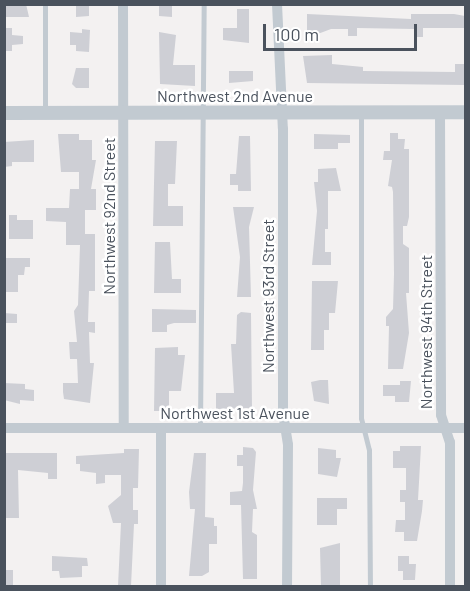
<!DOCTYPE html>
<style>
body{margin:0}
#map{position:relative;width:470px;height:591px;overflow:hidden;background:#f3f1f1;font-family:Barlow,sans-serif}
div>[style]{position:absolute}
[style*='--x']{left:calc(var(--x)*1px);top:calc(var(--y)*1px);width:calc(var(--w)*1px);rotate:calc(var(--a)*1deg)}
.building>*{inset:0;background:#cecfd5}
.service>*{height:5px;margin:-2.5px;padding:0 2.5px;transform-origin:2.5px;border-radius:2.5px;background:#c2cad1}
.minor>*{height:10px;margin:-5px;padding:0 5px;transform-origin:5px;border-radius:5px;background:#c2cad1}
.tertiary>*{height:14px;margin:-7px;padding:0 7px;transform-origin:7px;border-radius:7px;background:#c2cad1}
span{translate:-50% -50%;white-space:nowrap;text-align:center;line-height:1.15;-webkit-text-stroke:5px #fff;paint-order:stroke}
.street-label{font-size:16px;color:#4a525d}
.frame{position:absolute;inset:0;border:6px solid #4a525d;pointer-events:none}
.scale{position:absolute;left:263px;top:24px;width:154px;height:27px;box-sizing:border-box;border:3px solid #4a525d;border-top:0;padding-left:8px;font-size:18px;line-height:21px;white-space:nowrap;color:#4a525d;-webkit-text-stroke:4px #fff;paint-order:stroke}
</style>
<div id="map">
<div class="building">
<div style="clip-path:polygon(4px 4px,26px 4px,29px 17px,4px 17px)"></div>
<div style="clip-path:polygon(76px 4px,89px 4px,89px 16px,76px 17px)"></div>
<div style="clip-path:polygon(159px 4px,172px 4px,172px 17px,159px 16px)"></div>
<div style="clip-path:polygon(237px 9px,249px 9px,249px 43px,223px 40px,223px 28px,237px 28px)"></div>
<div style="clip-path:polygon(307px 14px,411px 19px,411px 14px,454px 14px,465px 16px,465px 28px,423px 28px,423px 37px,414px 37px,414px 29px,357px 28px,357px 36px,348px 36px,348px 29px,331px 29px,307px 38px)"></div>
<div style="clip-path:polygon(4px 28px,12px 28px,12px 35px,23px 36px,23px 44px,12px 45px,12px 51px,4px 51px)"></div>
<div style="clip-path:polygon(82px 29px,90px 30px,89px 52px,76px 51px,76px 45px,70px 45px,70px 32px,82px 33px)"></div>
<div style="clip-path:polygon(159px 32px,176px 35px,173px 65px,195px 65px,195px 86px,160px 84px)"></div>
<div style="clip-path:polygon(332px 55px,332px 64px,363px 67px,363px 71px,455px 72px,455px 64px,465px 64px,465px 85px,307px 83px,303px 56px)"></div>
<div style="clip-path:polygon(76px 68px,89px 68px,89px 88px,76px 88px,72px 84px)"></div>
<div style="clip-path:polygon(229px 71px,253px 71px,253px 81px,229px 83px)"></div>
<div style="clip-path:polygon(390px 133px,398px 133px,398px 139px,405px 139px,404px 149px,409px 149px,409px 217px,407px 226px,403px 226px,403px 244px,409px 248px,409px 293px,406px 293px,409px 333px,403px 369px,388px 369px,389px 326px,386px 326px,386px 317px,393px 309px,394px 274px,393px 192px,392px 187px,388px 186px,392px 160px,383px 160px,384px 151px,390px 151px)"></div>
<div style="clip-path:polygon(58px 134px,79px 134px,79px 140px,92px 140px,92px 160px,96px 160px,91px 189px,96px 189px,96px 210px,85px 210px,85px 234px,95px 234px,95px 291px,89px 291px,88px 322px,95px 322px,95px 333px,89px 332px,90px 363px,94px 363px,90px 403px,64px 399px,63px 392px,63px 383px,78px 383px,77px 359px,70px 359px,69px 342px,77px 342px,74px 311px,78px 305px,80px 245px,66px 245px,66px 222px,46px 221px,46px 208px,69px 208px,70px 189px,79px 189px,79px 172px,61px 172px)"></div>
<div style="clip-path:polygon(314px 134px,350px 135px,350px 143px,338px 143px,338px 149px,314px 149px)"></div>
<div style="clip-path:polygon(239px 136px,250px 136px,251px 191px,238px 191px,238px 185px,230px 185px,230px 174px,236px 174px)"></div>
<div style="clip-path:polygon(34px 140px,34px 162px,12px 162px,12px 166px,4px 167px,4px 142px)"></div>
<div style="clip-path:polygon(155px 141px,177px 141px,175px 184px,168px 184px,168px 206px,183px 206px,183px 226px,153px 226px)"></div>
<div style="clip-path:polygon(336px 168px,341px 191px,328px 191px,328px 229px,325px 229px,325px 252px,331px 252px,331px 265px,312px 265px,317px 211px,314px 182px,318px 182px,318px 169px)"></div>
<div style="clip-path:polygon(233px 207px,254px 207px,249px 227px,251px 297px,237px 297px,240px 257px)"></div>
<div style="clip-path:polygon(9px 215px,17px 215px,17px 220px,33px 220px,33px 239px,9px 239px)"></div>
<div style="clip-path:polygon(155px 242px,170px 242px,172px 279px,181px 279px,181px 293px,154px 293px)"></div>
<div style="clip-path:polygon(4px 258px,30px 258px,30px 267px,25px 267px,24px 275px,18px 275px,18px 292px,4px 292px)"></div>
<div style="clip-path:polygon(312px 281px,338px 281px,335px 313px,329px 313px,329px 330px,324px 330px,324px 350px,311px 350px)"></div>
<div style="clip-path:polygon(152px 309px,196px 310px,196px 323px,174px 323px,167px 325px,167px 332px,152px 332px)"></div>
<div style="clip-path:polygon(241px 312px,251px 313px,252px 408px,216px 409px,216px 393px,234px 393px,231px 344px,236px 344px,237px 315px)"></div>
<div style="clip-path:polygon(4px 313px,17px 314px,17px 323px,4px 323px)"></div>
<div style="clip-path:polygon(178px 347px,178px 355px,185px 355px,181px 391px,169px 391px,169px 411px,154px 411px,155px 348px)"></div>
<div style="clip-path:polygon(320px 380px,328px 380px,329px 404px,314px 401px,311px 382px)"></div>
<div style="clip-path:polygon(400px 381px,411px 381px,409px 402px,395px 402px,395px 396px,383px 396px,383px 385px,400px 385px)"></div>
<div style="clip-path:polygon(4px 383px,25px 384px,25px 389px,34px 390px,34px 401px,20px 400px,20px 404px,4px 400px)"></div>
<div style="clip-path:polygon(400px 446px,421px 446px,418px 500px,423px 500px,422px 511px,417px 541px,404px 541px,404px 532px,395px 532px,396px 520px,405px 520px,405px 502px,400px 502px,400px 490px,406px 490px,406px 468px,393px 468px,393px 451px,400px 451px)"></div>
<div style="clip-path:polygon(243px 447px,253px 448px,256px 452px,253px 490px,257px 509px,253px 509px,252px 532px,257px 535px,257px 579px,243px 579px,241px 505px,230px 505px,230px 492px,242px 491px,243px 483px,243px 466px,237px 466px,237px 455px,243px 455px)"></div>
<div style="clip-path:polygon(318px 448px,336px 450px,336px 458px,341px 458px,337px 477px,318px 474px)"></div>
<div style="clip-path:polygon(124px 449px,139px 449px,138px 488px,133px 488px,133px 510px,138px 510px,138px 524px,134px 524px,131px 586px,118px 586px,121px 523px,113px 523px,108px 506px,121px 495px,121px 475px,105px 475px,105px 483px,96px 484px,96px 473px,80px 471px,80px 464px,76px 464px,76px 456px,124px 453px)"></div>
<div style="clip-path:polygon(5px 453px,57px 453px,57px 479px,48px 479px,48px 473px,18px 470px,19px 518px,4px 518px)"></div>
<div style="clip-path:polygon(194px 453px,206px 453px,205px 517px,214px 518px,214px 526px,217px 526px,217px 544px,209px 544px,209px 572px,202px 576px,189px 576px,195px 509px,190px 509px,189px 492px)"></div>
<div style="clip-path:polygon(317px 498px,347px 498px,347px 509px,337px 509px,337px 525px,317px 525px)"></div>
<div style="clip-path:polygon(340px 543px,340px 586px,321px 586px,320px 548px)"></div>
<div style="clip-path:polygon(52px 556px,87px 558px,88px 566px,82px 566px,82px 577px,60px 578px,59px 571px,52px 571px)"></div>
<div style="clip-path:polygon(398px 556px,409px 556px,409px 564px,416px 564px,415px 580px,403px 580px,403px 571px,398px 571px)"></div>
<div style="clip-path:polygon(4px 570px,13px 570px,13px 586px,4px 586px)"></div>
</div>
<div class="service">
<div style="--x:45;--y:111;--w:107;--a:-90"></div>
<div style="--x:361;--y:113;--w:305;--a:90"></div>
<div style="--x:361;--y:418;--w:33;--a:76"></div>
<div style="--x:369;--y:450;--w:136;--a:89.6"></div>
<div style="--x:200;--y:428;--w:424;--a:-89.5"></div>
</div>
<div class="minor">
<div style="--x:123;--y:4;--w:424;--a:89.9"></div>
<div style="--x:277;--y:4;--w:125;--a:87.3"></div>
<div style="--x:283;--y:129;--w:284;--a:90"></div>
<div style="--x:283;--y:413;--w:32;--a:81"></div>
<div style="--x:288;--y:445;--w:141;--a:90.4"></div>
<div style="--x:440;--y:112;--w:303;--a:89.8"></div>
<div style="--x:441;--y:415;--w:28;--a:72"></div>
<div style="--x:450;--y:442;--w:144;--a:90"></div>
<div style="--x:4;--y:428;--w:462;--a:0"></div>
<div style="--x:161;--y:586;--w:158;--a:-90"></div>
</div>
<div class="tertiary">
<div style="--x:4;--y:113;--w:462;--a:-0.1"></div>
</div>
<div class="street-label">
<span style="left:235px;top:96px">Northwest 2nd Avenue</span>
<span style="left:109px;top:216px;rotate:-90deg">Northwest 92nd Street</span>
<span style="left:268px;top:296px;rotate:-90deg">Northwest 93rd Street</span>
<span style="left:426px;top:332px;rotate:-90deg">Northwest 94th Street</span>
<span style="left:235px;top:413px">Northwest 1st Avenue</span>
</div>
<div class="frame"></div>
<div class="scale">100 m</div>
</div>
